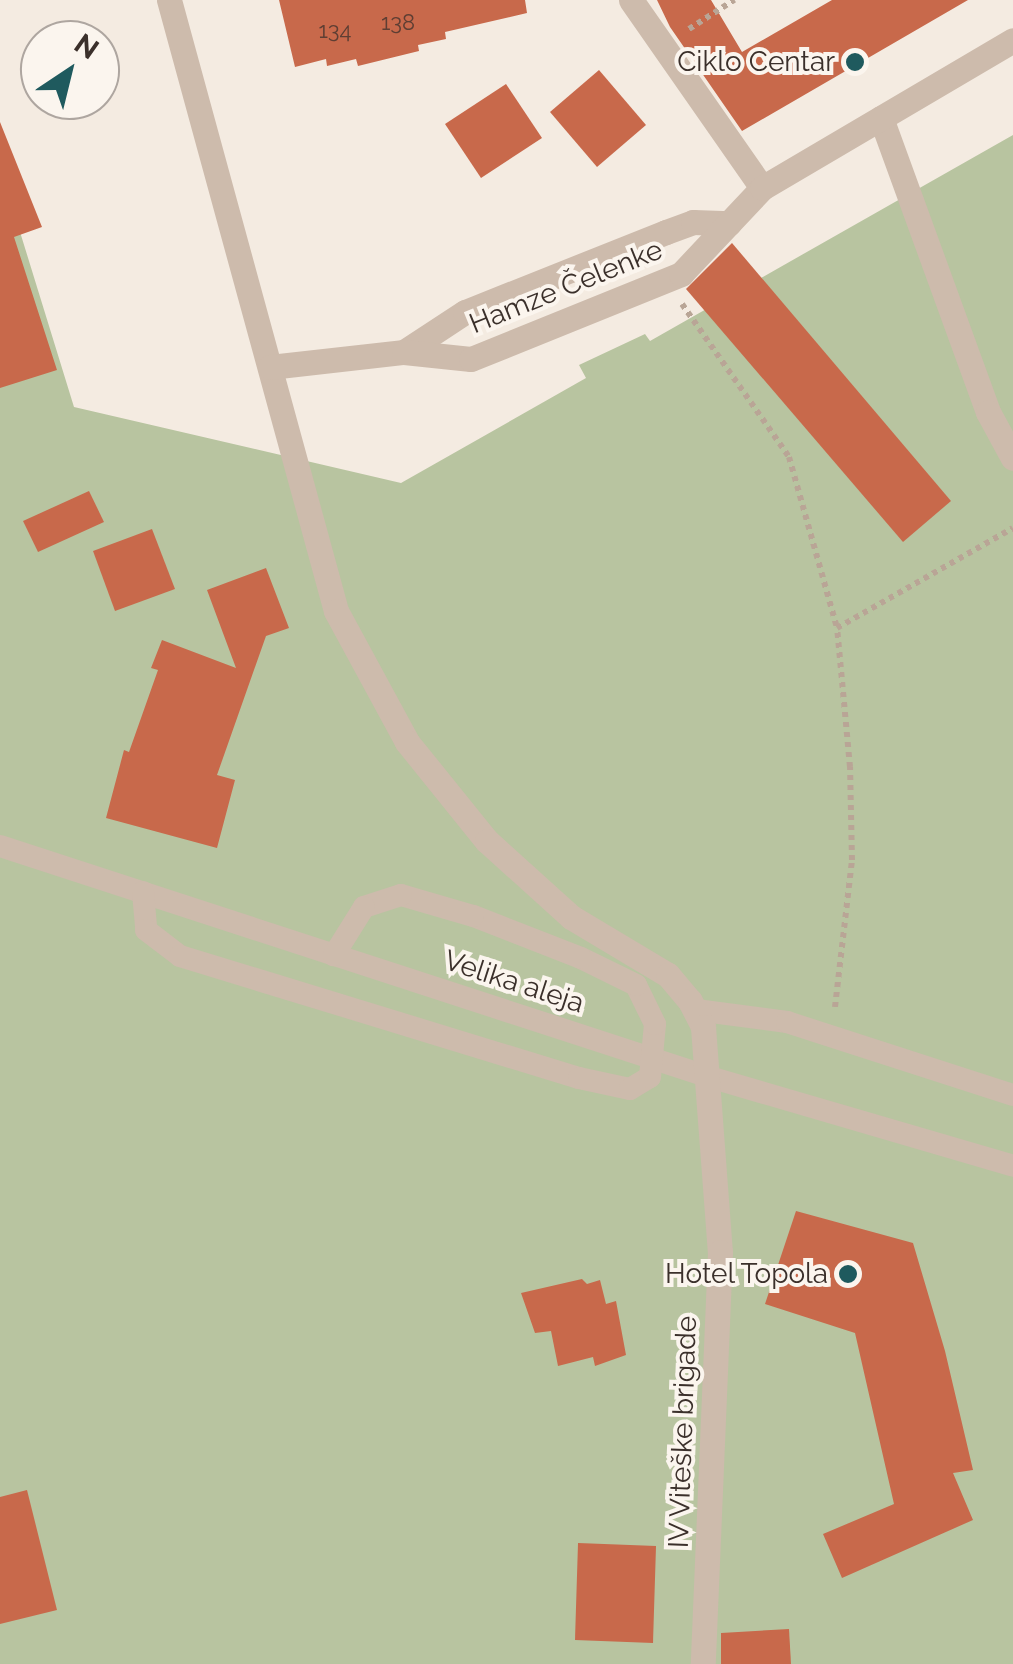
<!DOCTYPE html>
<meta charset="utf-8">
<style>
body{margin:0}
#map{position:relative;width:1013px;height:1664px;overflow:hidden;background:#f4ebe1;font-family:Raleway,sans-serif}
div>[style]{position:absolute}
[style*='--x']{left:calc(var(--x)*1px);top:calc(var(--y)*1px);width:calc(var(--w)*1px);rotate:calc(var(--a)*1deg)}
.green>*{inset:0;background:#b8c4a0}
.building>*{inset:0;background:#c8694b}
.path>*{height:6px;margin-top:-3px;transform-origin:0;background:repeating-linear-gradient(90deg,#b9a596 0 5px,transparent 0 10px)}
.lane>*{height:22px;margin:-11px;padding:0 11px;transform-origin:11px;border-radius:11px;background:#cdbbac}
.street>*{height:25px;margin:-12.5px;padding:0 12.5px;transform-origin:12.5px;border-radius:12.5px;background:#cdbbac}
.dots>*{width:28px;height:28px;translate:-50% -50%;box-sizing:border-box;border:5px solid #fbf5ee;border-radius:50%}
span{translate:-50% -50%;white-space:nowrap;text-align:center;line-height:1.15;-webkit-text-stroke:8px #fbf5ee;paint-order:stroke}
.number-label{font-size:22px;color:#5e3e33}
.number-label span{-webkit-text-stroke-width:0}
.poi-label{font-size:28px;color:#3b302b}
.right{translate:-100% -50%;text-align:right}
.street-label{font-size:28px;color:#3b302b}
.north{position:absolute;left:20px;top:20px;width:100px;height:100px;box-sizing:border-box;background:#fbf5ee;border:2px solid #aea6a0;border-radius:50%;rotate:35deg;font-size:28px;font-weight:700;line-height:40px;text-align:center;color:#3b302b}
.north::after{content:'';display:block;margin:auto;width:35px;height:45px;background:#1f5a5e;clip-path:polygon(50% 0,100% 100%,50% 72%,0 100%)}
</style>
<div id="map">
<div class="green">
<div style="clip-path:polygon(1013px 135px,1013px 1664px,0 1664px,0 167px,74px 407px,401px 483px,586px 378px,579px 365px,645px 334px,650px 341px)"></div>
</div>
<div class="building">
<div style="clip-path:polygon(279px 0,525px 0,527px 13px,445px 32px,446px 39px,418px 45px,419px 51px,358px 66px,356px 59px,327px 66px,326px 59px,295px 67px)"></div>
<div style="clip-path:polygon(657px 0,711px 0,742px 52px,832px 0,968px 0,742px 131px,670px 27px)"></div>
<div style="clip-path:polygon(599px 70px,646px 125px,597px 167px,550px 112px)"></div>
<div style="clip-path:polygon(506px 84px,542px 138px,481px 178px,445px 124px)"></div>
<div style="clip-path:polygon(0 122px,42px 227px,14px 237px,57px 370px,0 388px)"></div>
<div style="clip-path:polygon(732px 243px,951px 501px,903px 542px,686px 289px)"></div>
<div style="clip-path:polygon(89px 491px,104px 522px,38px 552px,23px 521px)"></div>
<div style="clip-path:polygon(152px 529px,175px 589px,115px 611px,93px 551px)"></div>
<div style="clip-path:polygon(266px 568px,289px 628px,266px 636px,217px 775px,235px 780px,217px 848px,106px 818px,124px 750px,129px 752px,158px 670px,151px 668px,162px 640px,236px 668px,207px 590px)"></div>
<div style="clip-path:polygon(796px 1211px,913px 1243px,945px 1351px,973px 1470px,953px 1473px,973px 1520px,842px 1578px,823px 1534px,894px 1504px,855px 1333px,765px 1304px)"></div>
<div style="clip-path:polygon(582px 1279px,587px 1284px,600px 1280px,606px 1304px,616px 1301px,626px 1355px,595px 1366px,593px 1357px,558px 1366px,551px 1331px,535px 1333px,521px 1293px)"></div>
<div style="clip-path:polygon(27px 1490px,57px 1610px,0 1624px,0 1497px)"></div>
<div style="clip-path:polygon(578px 1543px,656px 1546px,653px 1643px,575px 1640px)"></div>
<div style="clip-path:polygon(789px 1629px,791px 1664px,721px 1664px,721px 1633px)"></div>
</div>
<div class="path">
<div style="--x:689;--y:29;--w:54;--a:-32.8"></div>
<div style="--x:682;--y:304;--w:187;--a:55"></div>
<div style="--x:789;--y:457;--w:178;--a:74.3"></div>
<div style="--x:835;--y:1007;--w:148;--a:-83.4"></div>
<div style="--x:852;--y:860;--w:93;--a:-91.2"></div>
<div style="--x:850;--y:767;--w:140;--a:-95.3"></div>
<div style="--x:837;--y:628;--w:202;--a:-29.6"></div>
</div>
<div class="lane">
<div style="--x:0;--y:846;--w:743;--a:18.04"></div>
<div style="--x:706;--y:1076;--w:320;--a:16.3"></div>
<div style="--x:143;--y:892;--w:38;--a:85"></div>
<div style="--x:146;--y:930;--w:43;--a:37.4"></div>
<div style="--x:180;--y:956;--w:417;--a:17"></div>
<div style="--x:579;--y:1078;--w:52;--a:12.2"></div>
<div style="--x:630;--y:1089;--w:23;--a:-31"></div>
<div style="--x:650;--y:1077;--w:53;--a:-84.6"></div>
<div style="--x:655;--y:1024;--w:43;--a:-116"></div>
<div style="--x:636;--y:985;--w:61;--a:-153.9"></div>
<div style="--x:581;--y:958;--w:116;--a:-158.7"></div>
<div style="--x:473;--y:916;--w:75;--a:-163.7"></div>
<div style="--x:401;--y:895;--w:39;--a:162"></div>
<div style="--x:364;--y:907;--w:57;--a:122"></div>
<div style="--x:696;--y:1010;--w:92;--a:7.5"></div>
<div style="--x:787;--y:1022;--w:237;--a:17.9"></div>
</div>
<div class="street">
<div style="--x:169;--y:0;--w:633;--a:74.71"></div>
<div style="--x:336;--y:611;--w:149;--a:61.5"></div>
<div style="--x:407;--y:742;--w:127;--a:51.1"></div>
<div style="--x:487;--y:841;--w:113;--a:42.1"></div>
<div style="--x:571;--y:917;--w:113;--a:30.9"></div>
<div style="--x:668;--y:975;--w:34;--a:50"></div>
<div style="--x:690;--y:1001;--w:29;--a:63"></div>
<div style="--x:703;--y:1027;--w:226;--a:85.7"></div>
<div style="--x:720;--y:1252;--w:412;--a:92.4"></div>
<div style="--x:631;--y:0;--w:229;--a:55.1"></div>
<div style="--x:881;--y:118;--w:313;--a:70"></div>
<div style="--x:988;--y:412;--w:52;--a:61.5"></div>
<div style="--x:404;--y:352;--w:73;--a:-33.3"></div>
<div style="--x:465;--y:312;--w:216;--a:-21.7"></div>
<div style="--x:666;--y:232;--w:29;--a:-20"></div>
<div style="--x:693;--y:222;--w:36;--a:2"></div>
<div style="--x:270;--y:367;--w:135;--a:-6.4"></div>
<div style="--x:404;--y:352;--w:67;--a:6"></div>
<div style="--x:471;--y:359;--w:227;--a:-22"></div>
<div style="--x:681;--y:274;--w:118;--a:-46.7"></div>
<div style="--x:762;--y:188;--w:291;--a:-30.5"></div>
</div>
<div class="dots">
<div style="left:855px;top:62px;background:#1f5a5e"></div>
<div style="left:848px;top:1274px;background:#1f5a5e"></div>
</div>
<div class="number-label">
<span style="left:398px;top:23px">138</span>
<span style="left:335px;top:31px">134</span>
</div>
<div class="poi-label">
<span class="right" style="left:835px;top:62px">Ciklo Centar</span>
<span class="right" style="left:828px;top:1274px">Hotel Topola</span>
</div>
<div class="street-label">
<span style="left:566px;top:287px;rotate:-22deg">Hamze Čelenke</span>
<span style="left:514px;top:982px;rotate:18deg">Velika aleja</span>
<span style="left:683px;top:1432px;rotate:-88deg">IV Viteške brigade</span>
</div>
<div class="north">N</div>
</div>
